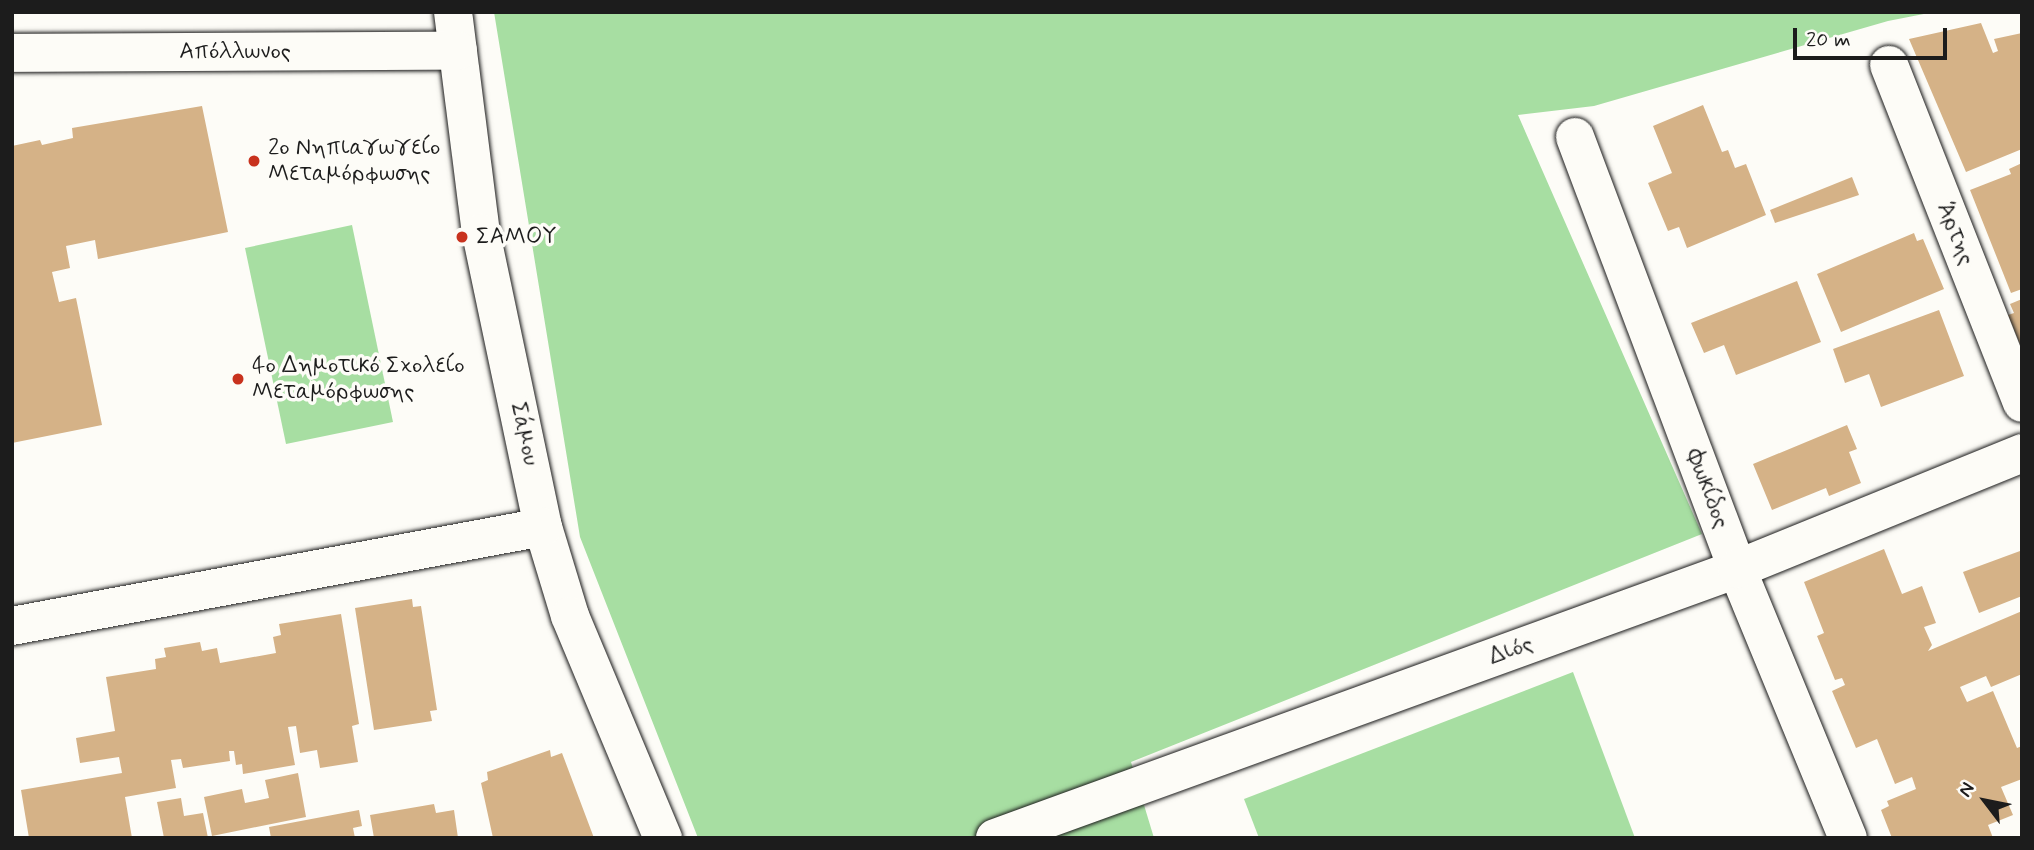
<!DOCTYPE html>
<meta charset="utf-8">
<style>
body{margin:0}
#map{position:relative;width:2034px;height:850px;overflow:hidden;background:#fdfcf7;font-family:Mynerve,sans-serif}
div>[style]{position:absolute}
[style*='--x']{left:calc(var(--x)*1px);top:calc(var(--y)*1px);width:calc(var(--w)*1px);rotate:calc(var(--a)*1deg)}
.green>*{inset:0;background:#a7dea2}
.building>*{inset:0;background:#d5b287}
.roads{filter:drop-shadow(0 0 2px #1c1c1c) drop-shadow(0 0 2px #1c1c1c)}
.minor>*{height:38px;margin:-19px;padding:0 19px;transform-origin:19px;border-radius:19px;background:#fdfcf7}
.dots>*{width:19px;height:19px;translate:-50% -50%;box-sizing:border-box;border:4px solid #fdfcf7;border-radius:50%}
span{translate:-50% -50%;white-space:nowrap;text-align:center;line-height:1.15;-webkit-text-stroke:7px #fdfcf7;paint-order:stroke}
.street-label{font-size:23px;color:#1c1c1c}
.poi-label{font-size:23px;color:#1c1c1c}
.left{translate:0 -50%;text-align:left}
.frame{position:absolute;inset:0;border:14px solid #1c1c1c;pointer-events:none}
.north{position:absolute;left:1950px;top:766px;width:70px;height:70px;-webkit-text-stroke:5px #fdfcf7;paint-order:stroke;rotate:302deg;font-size:19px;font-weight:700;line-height:28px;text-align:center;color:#1c1c1c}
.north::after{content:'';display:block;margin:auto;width:24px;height:32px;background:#1c1c1c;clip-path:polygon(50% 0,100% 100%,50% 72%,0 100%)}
.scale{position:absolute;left:1793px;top:28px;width:154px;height:32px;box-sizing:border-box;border:4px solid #1c1c1c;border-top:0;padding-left:9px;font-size:21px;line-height:24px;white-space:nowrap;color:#1c1c1c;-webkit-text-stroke:5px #fdfcf7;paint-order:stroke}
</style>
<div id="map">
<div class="green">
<div style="clip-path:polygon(494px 12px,1934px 12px,1888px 21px,1594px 106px,1518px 115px,1702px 534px,1131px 762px,1154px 838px,698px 838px,580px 537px)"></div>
<div style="clip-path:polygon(352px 225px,393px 422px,286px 444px,245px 248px)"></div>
<div style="clip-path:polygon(1573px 672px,1635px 838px,1259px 838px,1244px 799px)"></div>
</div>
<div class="building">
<div style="clip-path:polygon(1981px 23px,1993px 53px,1998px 51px,1994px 39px,2022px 33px,2022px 149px,1966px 172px,1909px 39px)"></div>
<div style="clip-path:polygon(1703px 105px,1722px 152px,1728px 150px,1735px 168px,1746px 164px,1766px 215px,1687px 248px,1679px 227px,1668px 231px,1648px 183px,1672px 173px,1653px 126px)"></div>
<div style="clip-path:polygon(202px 106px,228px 232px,98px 259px,95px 240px,66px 246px,70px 268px,52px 272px,59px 302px,76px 298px,102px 425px,12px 443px,12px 146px,40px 140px,42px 145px,73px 138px,72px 128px)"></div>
<div style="clip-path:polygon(2022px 163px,2022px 289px,2011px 293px,1970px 190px,2011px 174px,2009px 169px)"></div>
<div style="clip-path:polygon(1852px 177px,1859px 195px,1775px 223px,1770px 210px)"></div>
<div style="clip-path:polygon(1914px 233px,1917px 241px,1923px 239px,1944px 289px,1841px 332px,1817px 274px)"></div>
<div style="clip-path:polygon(1797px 281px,1821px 342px,1736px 375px,1724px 345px,1704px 353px,1691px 323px)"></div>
<div style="clip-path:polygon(2022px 299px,2022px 349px,2008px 315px,2014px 313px,2010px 304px)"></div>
<div style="clip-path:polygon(1939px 310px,1964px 376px,1881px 407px,1869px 374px,1845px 383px,1833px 349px)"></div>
<div style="clip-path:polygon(1847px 425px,1857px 449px,1849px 452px,1861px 483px,1829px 496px,1826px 488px,1772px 510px,1753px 464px)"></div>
<div style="clip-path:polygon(1884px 549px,1902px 594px,1922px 586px,1936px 623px,1924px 627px,1932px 645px,1928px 651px,2022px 611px,2022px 674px,1991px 687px,1986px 676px,1960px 687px,1967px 702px,1993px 691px,2017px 748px,2022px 746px,2022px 779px,2001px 787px,2013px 815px,1988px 825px,1993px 838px,1892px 838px,1881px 810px,1889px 806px,1887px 801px,1916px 789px,1912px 777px,1895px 784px,1877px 739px,1856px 748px,1832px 691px,1845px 685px,1842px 678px,1835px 680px,1817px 636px,1824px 633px,1804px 582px)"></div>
<div style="clip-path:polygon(2020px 551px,2022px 596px,1979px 613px,1963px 572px)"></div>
<div style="clip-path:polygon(412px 599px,413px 607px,421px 606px,437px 710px,430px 711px,432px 721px,374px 730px,355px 608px)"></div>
<div style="clip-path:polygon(341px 614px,359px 724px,352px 726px,358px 762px,320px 768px,317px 750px,300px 753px,296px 726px,288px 727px,295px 765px,243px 774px,242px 764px,236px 765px,234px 751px,229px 751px,230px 761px,183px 768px,181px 759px,171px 760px,176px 788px,125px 797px,132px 838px,29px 838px,21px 790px,122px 773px,119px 757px,80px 763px,76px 738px,115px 731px,106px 677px,156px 669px,155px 659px,166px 657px,164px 648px,200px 642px,202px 651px,217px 648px,220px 663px,276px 653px,273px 637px,281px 635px,279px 624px)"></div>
<div style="clip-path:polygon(550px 750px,551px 757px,562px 753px,594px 838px,493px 838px,481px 783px,488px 780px,487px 772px)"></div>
<div style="clip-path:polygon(298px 773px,306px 817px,212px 836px,204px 797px,242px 789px,245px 803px,269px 798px,265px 780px)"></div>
<div style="clip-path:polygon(181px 798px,184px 816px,203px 813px,208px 838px,164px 838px,157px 802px)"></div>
<div style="clip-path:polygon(434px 804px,436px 813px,454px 810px,458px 838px,374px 838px,370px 815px)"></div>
<div style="clip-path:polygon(359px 810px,362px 826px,353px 828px,355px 838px,271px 838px,269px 827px)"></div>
</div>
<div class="roads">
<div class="minor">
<div style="--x:453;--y:12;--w:223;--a:82.8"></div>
<div style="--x:481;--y:233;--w:300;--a:78.1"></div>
<div style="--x:543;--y:527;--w:93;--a:73.1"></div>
<div style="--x:570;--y:616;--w:241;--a:67.3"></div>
<div style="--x:12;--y:53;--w:446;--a:-0.3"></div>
<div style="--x:1889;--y:65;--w:363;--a:68.5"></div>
<div style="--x:1575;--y:137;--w:461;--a:69.4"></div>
<div style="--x:1737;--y:569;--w:291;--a:67.6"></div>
<div style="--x:12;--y:626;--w:540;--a:-10.56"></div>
<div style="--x:995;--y:838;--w:789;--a:-19.93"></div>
<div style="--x:1737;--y:569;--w:308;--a:-22.1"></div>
</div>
</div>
<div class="dots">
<div style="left:254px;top:161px;background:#c8321e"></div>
<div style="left:462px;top:237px;background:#c8321e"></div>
<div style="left:238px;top:379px;background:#c8321e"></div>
</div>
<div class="street-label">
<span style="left:235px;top:52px">Απόλλωνος</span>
<span style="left:1955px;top:234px;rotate:68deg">Άρτης</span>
<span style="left:524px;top:434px;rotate:78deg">Σάμου</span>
<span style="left:1707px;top:489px;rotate:69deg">Φωκίδος</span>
<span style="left:1511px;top:651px;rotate:-20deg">Διός</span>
</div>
<div class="poi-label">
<span class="left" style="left:268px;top:161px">2ο Νηπιαγωγείο<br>Μεταμόρφωσης</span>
<span class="left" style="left:476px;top:237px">ΣΑΜΟΥ</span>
<span class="left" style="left:252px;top:379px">4ο Δημοτικό Σχολείο<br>Μεταμόρφωσης</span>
</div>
<div class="frame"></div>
<div class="north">N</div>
<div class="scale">20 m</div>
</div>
